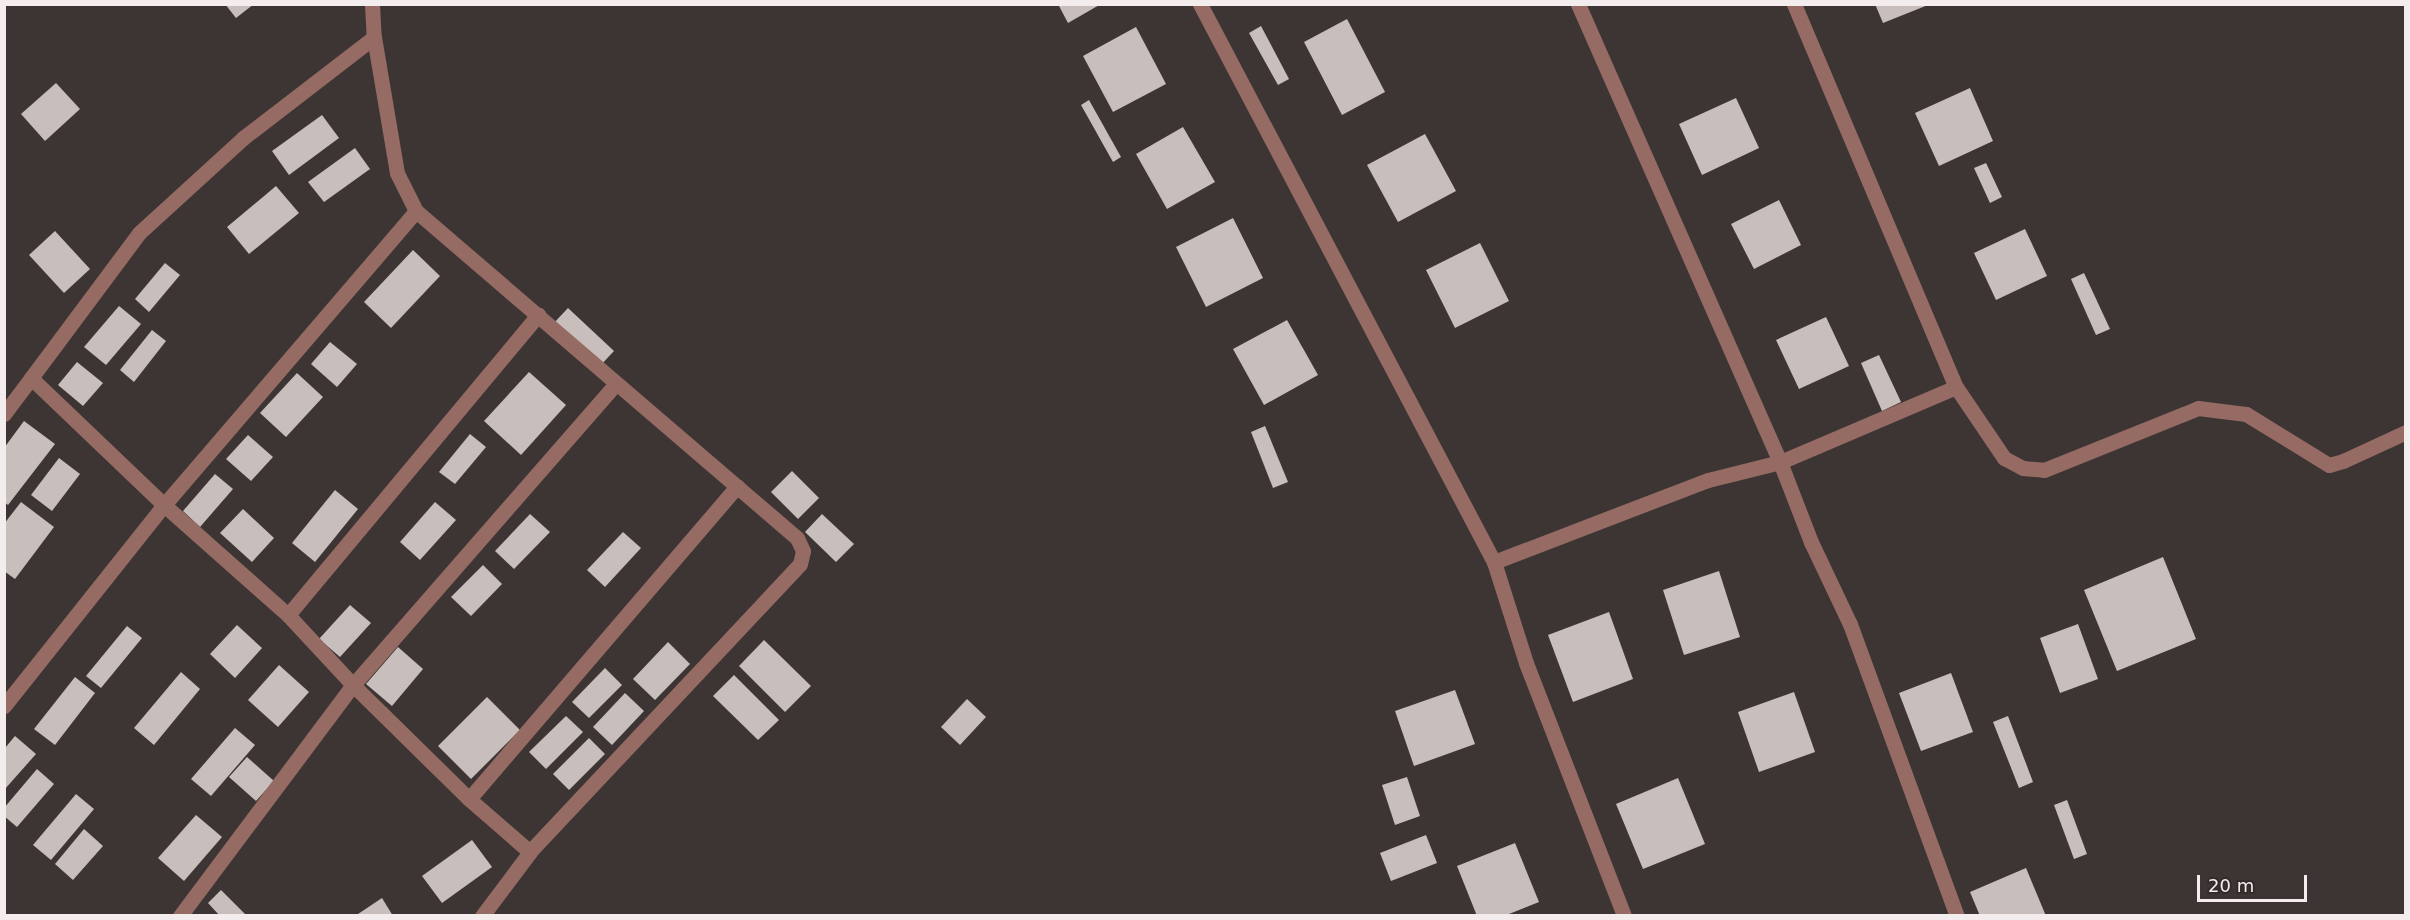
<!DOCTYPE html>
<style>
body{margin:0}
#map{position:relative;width:2410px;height:920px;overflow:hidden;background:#3d3534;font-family:"DejaVu Sans",sans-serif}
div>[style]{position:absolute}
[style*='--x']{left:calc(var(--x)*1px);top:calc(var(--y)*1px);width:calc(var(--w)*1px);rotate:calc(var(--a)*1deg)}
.building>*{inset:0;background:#c8bebc}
.minor>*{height:15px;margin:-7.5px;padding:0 7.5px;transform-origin:7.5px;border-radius:7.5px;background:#956b63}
span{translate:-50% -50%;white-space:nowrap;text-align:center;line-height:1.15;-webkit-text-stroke:6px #332b2a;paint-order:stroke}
.frame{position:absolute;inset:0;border:6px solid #f3eeed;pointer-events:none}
.scale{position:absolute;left:2197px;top:875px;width:110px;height:27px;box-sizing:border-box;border:3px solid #f3eeed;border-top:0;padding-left:8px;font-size:18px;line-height:21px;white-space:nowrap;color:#f3eeed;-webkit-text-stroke:4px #332b2a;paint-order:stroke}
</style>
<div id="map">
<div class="building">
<div style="clip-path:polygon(225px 4px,254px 4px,236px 18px)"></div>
<div style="clip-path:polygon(1058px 4px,1101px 4px,1068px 23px)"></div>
<div style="clip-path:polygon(1875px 4px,1928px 4px,1928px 5px,1883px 23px)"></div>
<div style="clip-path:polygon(1347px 19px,1385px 92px,1342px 115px,1304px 42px)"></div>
<div style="clip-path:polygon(1261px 26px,1289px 79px,1278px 85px,1249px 33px)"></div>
<div style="clip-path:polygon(1136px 27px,1166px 84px,1113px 112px,1083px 56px)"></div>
<div style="clip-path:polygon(56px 83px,80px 109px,45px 141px,21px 114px)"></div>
<div style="clip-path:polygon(1970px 88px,1993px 141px,1939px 166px,1915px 113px)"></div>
<div style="clip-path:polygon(1736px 98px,1759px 148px,1702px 175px,1679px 124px)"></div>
<div style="clip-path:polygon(1089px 100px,1121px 157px,1113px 162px,1081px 105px)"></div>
<div style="clip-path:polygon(322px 115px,339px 138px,289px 175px,272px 151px)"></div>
<div style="clip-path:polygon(1183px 127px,1215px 182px,1167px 209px,1136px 154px)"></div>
<div style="clip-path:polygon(1425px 134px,1456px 191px,1398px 222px,1367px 165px)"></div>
<div style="clip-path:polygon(355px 148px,370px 169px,324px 202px,308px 182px)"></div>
<div style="clip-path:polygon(1986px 163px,2002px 197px,1990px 203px,1974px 168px)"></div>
<div style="clip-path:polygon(276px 186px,299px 213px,249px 254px,227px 227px)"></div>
<div style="clip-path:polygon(1779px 200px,1801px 245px,1754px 269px,1731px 224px)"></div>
<div style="clip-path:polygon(1233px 218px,1263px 278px,1206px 307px,1176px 247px)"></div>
<div style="clip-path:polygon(2025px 229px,2047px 276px,1996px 300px,1974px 253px)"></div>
<div style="clip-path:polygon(55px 231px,90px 269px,64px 293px,29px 255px)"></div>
<div style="clip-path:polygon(1480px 243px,1509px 301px,1455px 328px,1426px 270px)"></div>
<div style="clip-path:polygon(413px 250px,440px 276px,391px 328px,364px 302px)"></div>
<div style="clip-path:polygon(165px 263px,180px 275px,149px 312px,135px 299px)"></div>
<div style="clip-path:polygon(2084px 273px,2110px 329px,2096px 335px,2071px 279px)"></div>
<div style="clip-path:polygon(119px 306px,141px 324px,106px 365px,84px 347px)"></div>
<div style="clip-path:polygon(568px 308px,614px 351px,599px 367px,553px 324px)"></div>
<div style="clip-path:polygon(1826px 317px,1849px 366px,1799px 389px,1776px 340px)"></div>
<div style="clip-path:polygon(1287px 320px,1318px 375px,1264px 405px,1233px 349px)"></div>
<div style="clip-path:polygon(152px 330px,166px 341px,134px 382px,120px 370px)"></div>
<div style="clip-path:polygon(330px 342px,357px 364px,337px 387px,311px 364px)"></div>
<div style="clip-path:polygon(1879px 355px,1901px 402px,1882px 411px,1861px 363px)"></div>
<div style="clip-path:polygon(77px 362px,103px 383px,83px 406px,58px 385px)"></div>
<div style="clip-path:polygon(529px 372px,566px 405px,521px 455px,484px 421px)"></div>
<div style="clip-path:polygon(297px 373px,323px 397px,286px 437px,260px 413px)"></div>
<div style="clip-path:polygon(24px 421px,55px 444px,8px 505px,4px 502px,4px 448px)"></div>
<div style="clip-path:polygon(1265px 426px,1288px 482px,1273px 488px,1251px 432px)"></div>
<div style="clip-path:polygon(470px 434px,486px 447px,455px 484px,439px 472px)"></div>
<div style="clip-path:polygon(248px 435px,273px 457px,251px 481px,226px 459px)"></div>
<div style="clip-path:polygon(59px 458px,80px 474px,52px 511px,31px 495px)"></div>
<div style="clip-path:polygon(792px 471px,819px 498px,798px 519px,771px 492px)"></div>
<div style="clip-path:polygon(215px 474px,233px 489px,200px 527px,183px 511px)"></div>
<div style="clip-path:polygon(335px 490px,358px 509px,315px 562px,292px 543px)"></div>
<div style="clip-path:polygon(21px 502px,54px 527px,15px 579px,4px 571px,4px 524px)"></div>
<div style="clip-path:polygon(435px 502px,456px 520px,420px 560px,400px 542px)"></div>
<div style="clip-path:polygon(243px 509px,274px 538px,252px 562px,220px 533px)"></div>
<div style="clip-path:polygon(530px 514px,550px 532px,514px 569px,495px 551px)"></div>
<div style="clip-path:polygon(822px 514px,854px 544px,836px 562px,805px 532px)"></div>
<div style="clip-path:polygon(623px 532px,641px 548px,605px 587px,587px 570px)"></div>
<div style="clip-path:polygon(2163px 557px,2196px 639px,2117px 671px,2084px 590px)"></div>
<div style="clip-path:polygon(483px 565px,502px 584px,471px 616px,451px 597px)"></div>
<div style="clip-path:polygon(1719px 571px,1740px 637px,1684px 655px,1663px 590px)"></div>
<div style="clip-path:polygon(350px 605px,371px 623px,340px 657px,319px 639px)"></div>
<div style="clip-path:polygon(1609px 612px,1633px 679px,1573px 702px,1548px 635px)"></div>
<div style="clip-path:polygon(2078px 624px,2098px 679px,2060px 693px,2040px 638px)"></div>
<div style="clip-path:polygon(237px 625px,262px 648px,235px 678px,210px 654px)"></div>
<div style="clip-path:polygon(127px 626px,142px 638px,101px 688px,86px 676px)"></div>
<div style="clip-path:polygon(764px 640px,811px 686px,785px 712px,739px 666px)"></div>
<div style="clip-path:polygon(668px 642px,690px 664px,655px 700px,633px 679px)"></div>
<div style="clip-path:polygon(398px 647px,423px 669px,392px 706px,366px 684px)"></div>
<div style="clip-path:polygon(279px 665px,309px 692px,278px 727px,248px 700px)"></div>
<div style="clip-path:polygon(605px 668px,622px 685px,589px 718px,572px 702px)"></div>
<div style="clip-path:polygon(181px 672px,200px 689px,154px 745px,134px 728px)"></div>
<div style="clip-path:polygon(1951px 673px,1973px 732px,1921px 751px,1899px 693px)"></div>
<div style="clip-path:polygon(734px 675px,779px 720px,758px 740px,713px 696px)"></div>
<div style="clip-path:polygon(75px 677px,95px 693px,55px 745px,34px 729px)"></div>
<div style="clip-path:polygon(1455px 690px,1475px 744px,1414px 766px,1395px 711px)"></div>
<div style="clip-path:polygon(1794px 692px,1815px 752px,1759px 772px,1738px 712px)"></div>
<div style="clip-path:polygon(625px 693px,644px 711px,612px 745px,593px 727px)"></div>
<div style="clip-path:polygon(487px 697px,520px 730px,471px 779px,438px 746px)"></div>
<div style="clip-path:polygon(967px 699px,986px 717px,960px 745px,941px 727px)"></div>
<div style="clip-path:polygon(566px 716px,583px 732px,546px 769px,529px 752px)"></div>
<div style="clip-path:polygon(2008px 716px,2033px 782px,2019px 788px,1993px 722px)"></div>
<div style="clip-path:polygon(235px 728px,255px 745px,211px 796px,191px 779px)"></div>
<div style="clip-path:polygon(15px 736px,36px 754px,5px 789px,5px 748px)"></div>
<div style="clip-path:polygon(589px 738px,605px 754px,569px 790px,553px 774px)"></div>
<div style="clip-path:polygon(247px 757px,274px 781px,256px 801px,229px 777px)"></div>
<div style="clip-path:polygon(37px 769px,54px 784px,17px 827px,4px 816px,4px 808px)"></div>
<div style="clip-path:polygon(1407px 777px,1420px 816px,1395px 825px,1382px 785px)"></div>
<div style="clip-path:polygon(1678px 778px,1705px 844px,1643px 869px,1616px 804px)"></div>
<div style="clip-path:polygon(76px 794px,94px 809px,51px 860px,33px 845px)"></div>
<div style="clip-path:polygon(2067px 800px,2087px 854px,2074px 859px,2054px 805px)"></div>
<div style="clip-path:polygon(196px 815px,222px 837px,184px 881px,158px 858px)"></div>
<div style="clip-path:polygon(84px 829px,103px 846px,73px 880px,55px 864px)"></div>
<div style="clip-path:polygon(1426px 835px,1437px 863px,1391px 881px,1380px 853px)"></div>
<div style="clip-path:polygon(472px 840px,492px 867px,442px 903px,422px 876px)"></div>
<div style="clip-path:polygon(1515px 843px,1539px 902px,1504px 916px,1477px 916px,1457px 866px)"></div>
<div style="clip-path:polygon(2026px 868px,2046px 916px,1980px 916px,1970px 892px)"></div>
<div style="clip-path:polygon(221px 890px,247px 916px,220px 916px,208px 903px)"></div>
<div style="clip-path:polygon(382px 898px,393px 916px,355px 916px)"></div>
</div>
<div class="minor">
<div style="--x:372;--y:4;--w:33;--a:87"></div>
<div style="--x:374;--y:37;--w:138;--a:80.4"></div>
<div style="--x:397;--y:173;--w:42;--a:63.4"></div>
<div style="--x:416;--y:211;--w:502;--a:40.64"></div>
<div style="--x:797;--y:538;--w:14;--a:65"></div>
<div style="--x:803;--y:551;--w:13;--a:103"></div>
<div style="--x:800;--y:564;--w:395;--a:133.2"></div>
<div style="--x:530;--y:852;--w:81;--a:-139"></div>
<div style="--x:469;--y:799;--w:163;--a:-135.5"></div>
<div style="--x:353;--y:685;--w:96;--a:-132.9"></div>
<div style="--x:288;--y:615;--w:166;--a:-138.4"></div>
<div style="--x:164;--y:505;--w:184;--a:-136.3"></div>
<div style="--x:31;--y:378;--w:181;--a:-53.3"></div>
<div style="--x:139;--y:233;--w:141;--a:-42.4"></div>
<div style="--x:243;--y:138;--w:165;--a:-37.6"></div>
<div style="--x:1200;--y:4;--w:631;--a:62.22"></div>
<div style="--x:1494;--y:562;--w:106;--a:72.4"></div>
<div style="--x:1526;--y:663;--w:271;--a:68.8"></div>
<div style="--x:1578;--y:4;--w:501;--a:66.2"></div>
<div style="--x:1780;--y:462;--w:191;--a:-23.1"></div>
<div style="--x:1794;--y:4;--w:416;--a:67.1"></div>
<div style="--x:1956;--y:387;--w:86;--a:55.9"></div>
<div style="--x:2004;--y:458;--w:21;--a:28"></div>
<div style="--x:2023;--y:468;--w:21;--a:5"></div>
<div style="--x:2044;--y:470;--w:166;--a:-21.9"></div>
<div style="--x:2198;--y:408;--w:48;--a:7.1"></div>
<div style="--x:2246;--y:414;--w:97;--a:31.6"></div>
<div style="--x:2329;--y:465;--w:15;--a:-16"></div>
<div style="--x:2343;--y:461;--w:69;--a:-24.7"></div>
<div style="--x:4;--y:414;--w:45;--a:-53.1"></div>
<div style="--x:1494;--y:562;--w:229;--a:-21"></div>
<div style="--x:1708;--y:480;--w:74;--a:-14"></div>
<div style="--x:1780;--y:462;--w:86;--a:68.8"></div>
<div style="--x:1811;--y:542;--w:91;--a:64.6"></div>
<div style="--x:1850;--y:624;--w:311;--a:69.9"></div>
<div style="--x:288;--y:615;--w:391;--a:-50.2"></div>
<div style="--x:4;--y:706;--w:257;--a:-51.5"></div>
<div style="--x:164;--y:505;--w:387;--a:-49.4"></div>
<div style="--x:469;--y:799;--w:412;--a:-49.4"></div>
<div style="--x:180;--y:916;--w:289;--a:-53.2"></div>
<div style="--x:353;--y:685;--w:400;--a:-48.9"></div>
<div style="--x:482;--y:916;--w:80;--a:-53.1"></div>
</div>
<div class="frame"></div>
<div class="scale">20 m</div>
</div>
